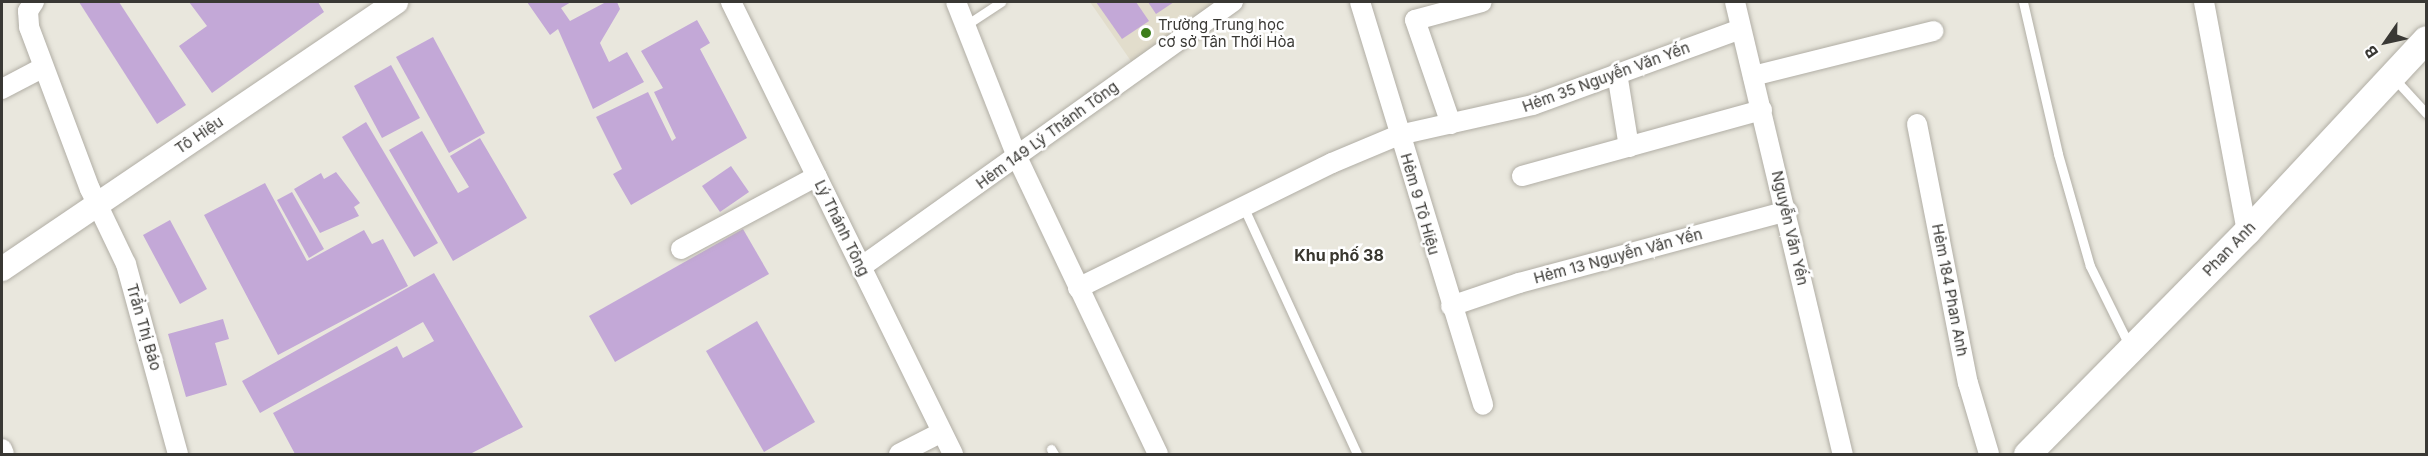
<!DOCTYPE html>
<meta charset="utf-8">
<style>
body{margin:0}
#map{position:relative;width:2428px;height:456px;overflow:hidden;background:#e9e7dd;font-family:Inter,sans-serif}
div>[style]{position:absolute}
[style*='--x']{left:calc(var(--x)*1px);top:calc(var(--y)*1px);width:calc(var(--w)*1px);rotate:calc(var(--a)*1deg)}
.built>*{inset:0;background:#e2ddcc}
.building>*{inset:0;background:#c3a8d7}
.roads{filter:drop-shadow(0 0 2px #b1aea5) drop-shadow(0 0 2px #b1aea5)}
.service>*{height:9px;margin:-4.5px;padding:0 4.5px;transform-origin:4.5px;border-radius:4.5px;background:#fff}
.minor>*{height:20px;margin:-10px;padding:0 10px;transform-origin:10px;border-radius:10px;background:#fff}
.tertiary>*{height:24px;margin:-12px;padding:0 12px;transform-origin:12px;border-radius:12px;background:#fff}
.secondary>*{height:27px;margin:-13.5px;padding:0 13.5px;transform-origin:13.5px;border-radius:13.5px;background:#fff}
.dots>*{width:16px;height:16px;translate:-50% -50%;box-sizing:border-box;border:3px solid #fff;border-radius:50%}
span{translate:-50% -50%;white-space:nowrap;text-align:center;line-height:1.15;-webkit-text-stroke:5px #fff;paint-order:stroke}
.poi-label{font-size:15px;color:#393834}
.left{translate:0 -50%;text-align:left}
.street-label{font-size:15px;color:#393834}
.neighbourhood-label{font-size:16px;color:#39372f;font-weight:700}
.frame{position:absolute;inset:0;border:3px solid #393834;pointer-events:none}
.north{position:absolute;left:2356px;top:12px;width:60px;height:60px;-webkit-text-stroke:4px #fff;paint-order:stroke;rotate:236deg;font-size:16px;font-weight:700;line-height:24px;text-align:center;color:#393834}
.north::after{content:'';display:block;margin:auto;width:21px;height:27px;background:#393834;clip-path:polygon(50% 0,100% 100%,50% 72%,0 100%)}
</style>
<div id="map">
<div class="built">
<div style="clip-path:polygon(1090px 2px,1225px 2px,1133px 64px)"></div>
</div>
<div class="building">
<div style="clip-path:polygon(79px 2px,119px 2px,186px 105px,157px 124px)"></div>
<div style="clip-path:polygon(189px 2px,318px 2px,324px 12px,212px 93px,179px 46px,207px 26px)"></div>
<div style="clip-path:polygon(527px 2px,571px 2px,561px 8px,570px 21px,606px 2px,617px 2px,620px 9px,600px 43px,609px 62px,627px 52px,644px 82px,593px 109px,558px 29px,550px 35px)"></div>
<div style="clip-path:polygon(1096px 2px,1136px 2px,1149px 21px,1122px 39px)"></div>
<div style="clip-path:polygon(1148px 2px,1174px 2px,1156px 14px)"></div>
<div style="clip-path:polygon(697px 20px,710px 43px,700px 49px,747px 138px,631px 205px,613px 174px,622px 169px,596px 117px,648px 92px,672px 141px,676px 138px,654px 92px,663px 88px,641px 51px)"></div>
<div style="clip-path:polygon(433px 37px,485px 133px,449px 153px,396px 57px)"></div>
<div style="clip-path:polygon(391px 65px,420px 118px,382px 138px,354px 86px)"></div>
<div style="clip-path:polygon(366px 122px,438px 243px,414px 257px,342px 137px)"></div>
<div style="clip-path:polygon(422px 131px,458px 193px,469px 187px,450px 156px,480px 138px,527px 218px,453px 261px,389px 150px)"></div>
<div style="clip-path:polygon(731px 166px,749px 192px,720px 212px,702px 186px)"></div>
<div style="clip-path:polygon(336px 172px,360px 203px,354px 207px,359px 216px,320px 233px,294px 189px,321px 173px,324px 179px)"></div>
<div style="clip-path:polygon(265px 183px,307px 261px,364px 230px,372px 244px,383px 239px,408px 286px,278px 355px,204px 215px)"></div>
<div style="clip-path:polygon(292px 192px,324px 249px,309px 258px,277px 200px)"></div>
<div style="clip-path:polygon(170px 220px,207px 289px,180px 304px,143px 235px)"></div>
<div style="clip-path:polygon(743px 229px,769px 274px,615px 362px,589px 316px)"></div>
<div style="clip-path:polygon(434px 273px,523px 427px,470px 454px,295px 454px,273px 413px,397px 346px,403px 358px,434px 341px,423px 322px,260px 413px,242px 381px)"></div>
<div style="clip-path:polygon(223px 319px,229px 339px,215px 343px,227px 385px,186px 397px,168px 334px)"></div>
<div style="clip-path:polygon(757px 321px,815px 422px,764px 452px,706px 351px)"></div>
</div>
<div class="roads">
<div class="service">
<div style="--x:2023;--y:2;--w:156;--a:77"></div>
<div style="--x:2058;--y:154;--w:116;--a:74.1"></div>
<div style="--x:2090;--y:266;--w:88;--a:63.7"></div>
<div style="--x:966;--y:25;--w:42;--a:-33.3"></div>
<div style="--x:2393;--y:77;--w:49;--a:47.5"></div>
<div style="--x:1243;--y:206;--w:273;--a:65.3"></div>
<div style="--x:1051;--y:449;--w:6;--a:59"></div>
</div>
<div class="minor">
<div style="--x:34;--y:2;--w:11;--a:124"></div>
<div style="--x:28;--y:11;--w:16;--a:86"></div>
<div style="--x:29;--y:27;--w:173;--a:69.4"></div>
<div style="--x:90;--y:189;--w:83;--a:64.4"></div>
<div style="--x:126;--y:264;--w:197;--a:74.7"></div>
<div style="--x:731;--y:2;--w:504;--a:63.84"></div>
<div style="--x:956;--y:2;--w:167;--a:68.5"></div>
<div style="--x:1017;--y:157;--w:329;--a:64.6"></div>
<div style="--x:1360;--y:2;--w:421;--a:73"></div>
<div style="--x:1735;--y:2;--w:465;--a:76.6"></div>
<div style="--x:2204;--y:2;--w:233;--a:79.4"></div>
<div style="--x:1617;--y:73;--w:75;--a:80.8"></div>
<div style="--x:1753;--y:76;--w:186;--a:-14"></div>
<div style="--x:2;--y:89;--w:45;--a:-27.7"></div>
<div style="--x:1451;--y:124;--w:110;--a:-109.1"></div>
<div style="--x:1415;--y:20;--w:69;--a:-15"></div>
<div style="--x:1917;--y:124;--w:264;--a:78.9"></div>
<div style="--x:1968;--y:383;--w:74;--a:73.5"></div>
<div style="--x:1522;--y:176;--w:249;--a:-15.4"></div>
<div style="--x:681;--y:249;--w:154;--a:-28.2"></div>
<div style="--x:861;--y:267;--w:457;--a:-35.5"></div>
<div style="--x:1078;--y:288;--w:283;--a:-26.2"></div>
<div style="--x:1332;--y:163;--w:73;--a:-22.7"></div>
<div style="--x:1399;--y:135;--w:137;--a:-12.6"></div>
<div style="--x:1533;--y:105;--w:221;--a:-20.1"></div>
<div style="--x:1451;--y:306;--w:72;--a:-18.7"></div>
<div style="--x:1519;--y:283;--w:278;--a:-15"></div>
<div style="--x:2;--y:449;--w:5;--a:68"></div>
<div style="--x:899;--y:454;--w:48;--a:-27.1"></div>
</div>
<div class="tertiary">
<div style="--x:2;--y:269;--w:476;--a:-34.1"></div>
</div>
<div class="secondary">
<div style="--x:2027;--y:454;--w:313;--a:-45.4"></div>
<div style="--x:2247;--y:231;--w:262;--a:-47"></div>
</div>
</div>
<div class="dots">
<div style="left:1146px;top:33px;background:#3d7d1c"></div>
</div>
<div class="poi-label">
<span class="left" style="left:1158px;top:33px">Trường Trung học<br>cơ sở Tân Thới Hòa</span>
</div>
<div class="street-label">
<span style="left:1606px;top:77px;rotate:-20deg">Hẻm 35 Nguyễn Văn Yến</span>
<span style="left:199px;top:135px;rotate:-34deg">Tô Hiệu</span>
<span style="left:1047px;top:135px;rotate:-36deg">Hẻm 149 Lý Thánh Tông</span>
<span style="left:1420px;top:204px;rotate:74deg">Hẻm 9 Tô Hiệu</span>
<span style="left:842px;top:228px;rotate:64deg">Lý Thánh Tông</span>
<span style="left:1790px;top:228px;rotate:77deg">Nguyễn Văn Yến</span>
<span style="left:2229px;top:249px;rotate:-46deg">Phan Anh</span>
<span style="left:1618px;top:256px;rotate:-15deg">Hẻm 13 Nguyễn Văn Yến</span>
<span style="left:1950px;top:290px;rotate:79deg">Hẻm 184 Phan Anh</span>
<span style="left:144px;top:327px;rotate:74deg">Trần Thị Báo</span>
</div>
<div class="neighbourhood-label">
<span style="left:1339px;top:255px">Khu phố 38</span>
</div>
<div class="frame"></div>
<div class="north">B</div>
</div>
